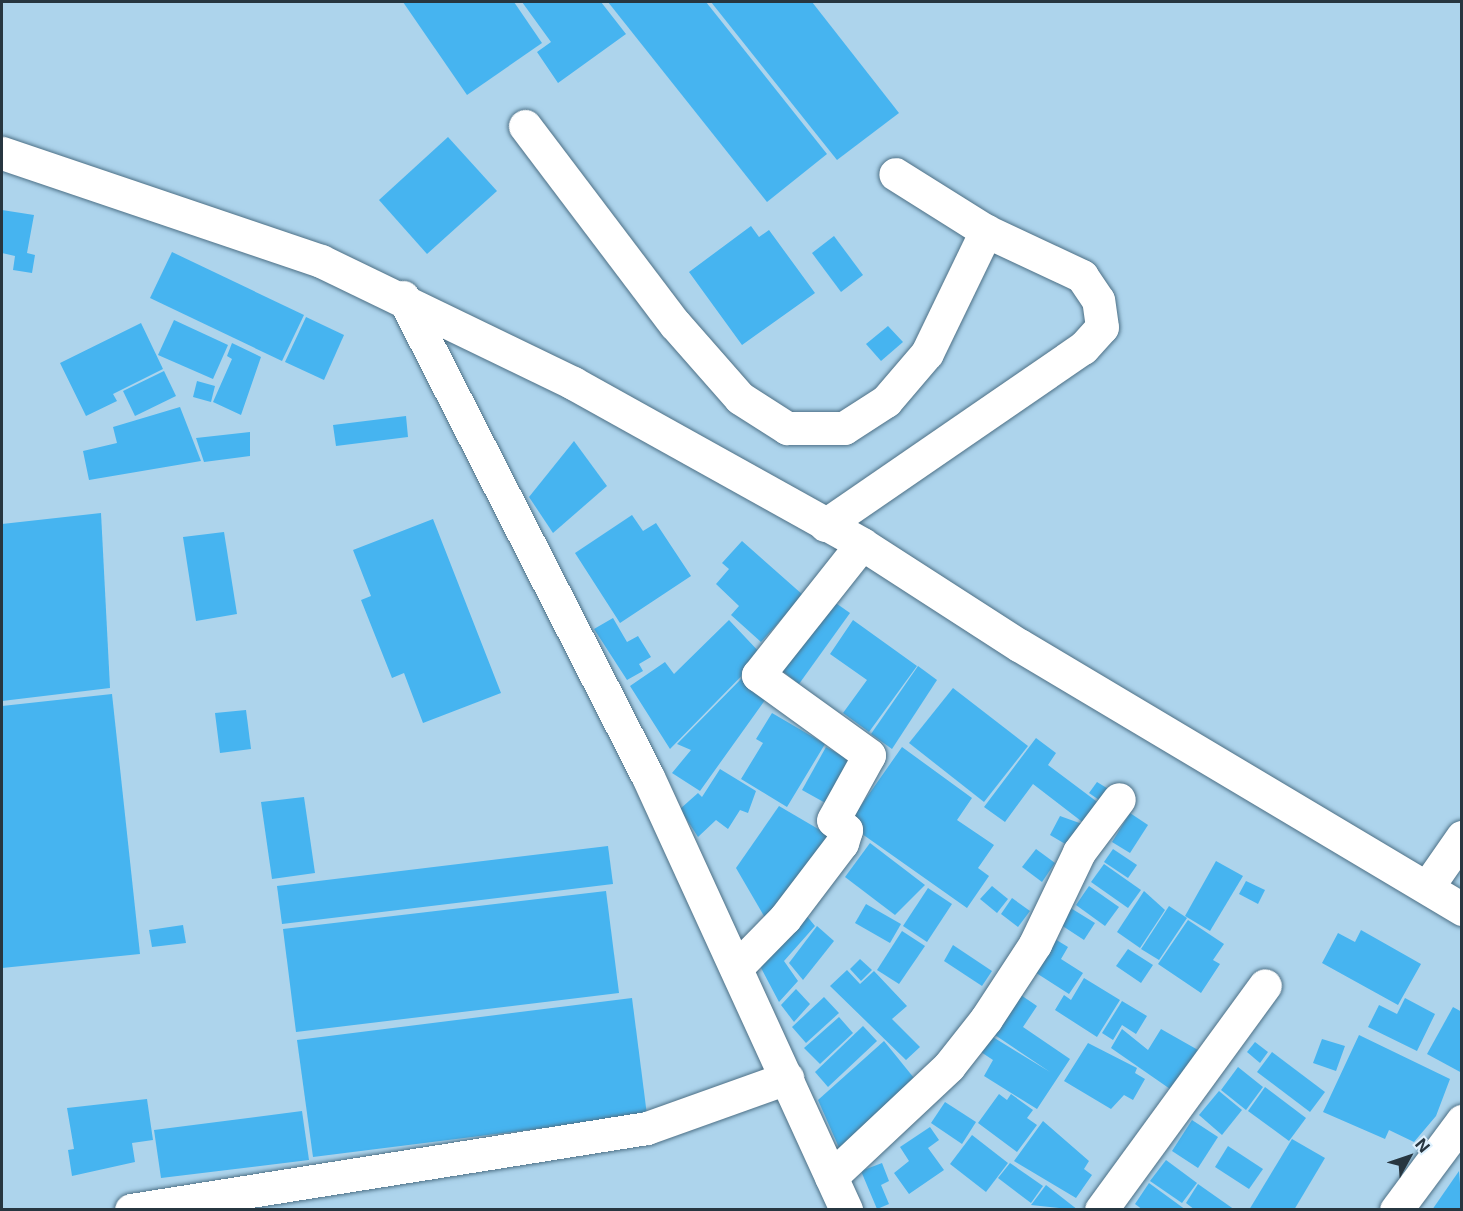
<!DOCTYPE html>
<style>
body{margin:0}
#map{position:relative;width:1463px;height:1211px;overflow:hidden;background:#add4ec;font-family:Inter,sans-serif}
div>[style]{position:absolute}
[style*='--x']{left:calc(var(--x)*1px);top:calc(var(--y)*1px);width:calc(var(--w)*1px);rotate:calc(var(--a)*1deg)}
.building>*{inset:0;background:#46b4f0}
.roads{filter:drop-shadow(0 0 2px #4d7086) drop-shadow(0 0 2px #4d7086)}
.minor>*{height:33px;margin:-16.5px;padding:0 16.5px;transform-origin:16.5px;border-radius:16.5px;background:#fff}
span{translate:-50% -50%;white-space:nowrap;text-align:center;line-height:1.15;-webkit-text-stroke:4.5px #def1fe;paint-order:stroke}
.frame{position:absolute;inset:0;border:3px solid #273640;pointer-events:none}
.north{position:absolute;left:1379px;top:1127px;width:60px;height:60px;-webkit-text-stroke:4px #def1fe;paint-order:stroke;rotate:50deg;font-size:16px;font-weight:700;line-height:24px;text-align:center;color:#273640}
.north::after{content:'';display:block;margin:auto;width:21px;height:27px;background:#273640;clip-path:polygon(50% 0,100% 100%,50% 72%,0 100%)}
</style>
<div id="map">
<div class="building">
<div style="clip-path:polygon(403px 2px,514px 2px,542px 43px,467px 95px)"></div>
<div style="clip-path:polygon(522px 2px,601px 2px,626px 34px,558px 83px,537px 52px,551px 42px)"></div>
<div style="clip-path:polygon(608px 2px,706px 2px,827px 154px,767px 202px)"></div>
<div style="clip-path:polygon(711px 2px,812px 2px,899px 113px,837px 160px)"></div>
<div style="clip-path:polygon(448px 137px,497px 191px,427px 254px,379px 200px)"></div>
<div style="clip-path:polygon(2px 210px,34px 215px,27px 253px,35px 255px,32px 273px,13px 270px,15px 256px,2px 253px)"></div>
<div style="clip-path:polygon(751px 226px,759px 237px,769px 230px,815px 293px,742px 345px,689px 272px)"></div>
<div style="clip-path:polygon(834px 236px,863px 275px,841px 292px,812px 253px)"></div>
<div style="clip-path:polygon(172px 252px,304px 315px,282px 361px,150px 298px)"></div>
<div style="clip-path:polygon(306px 317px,344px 335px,324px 380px,285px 362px)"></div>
<div style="clip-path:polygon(174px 320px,228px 345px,213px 379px,158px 355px)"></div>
<div style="clip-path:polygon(141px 323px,163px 369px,113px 394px,117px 401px,86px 416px,60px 363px)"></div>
<div style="clip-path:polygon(888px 326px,903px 342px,881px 361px,866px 344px)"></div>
<div style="clip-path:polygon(232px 343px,261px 357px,241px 415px,213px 402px,232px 359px,227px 356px)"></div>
<div style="clip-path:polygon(164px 371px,176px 396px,135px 416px,123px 391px)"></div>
<div style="clip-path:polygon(197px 381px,215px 386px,211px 402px,193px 397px)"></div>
<div style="clip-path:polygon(180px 407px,201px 461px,89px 480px,83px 451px,117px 443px,113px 427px)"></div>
<div style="clip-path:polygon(406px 416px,408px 437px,336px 446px,333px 425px)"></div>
<div style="clip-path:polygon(250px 432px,250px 456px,204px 462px,196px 438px)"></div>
<div style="clip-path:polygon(574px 441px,607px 486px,553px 533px,529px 497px)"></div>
<div style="clip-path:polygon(101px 513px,110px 688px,2px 701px,2px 524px)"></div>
<div style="clip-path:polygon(632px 515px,643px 531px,656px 523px,691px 576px,620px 623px,575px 553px)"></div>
<div style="clip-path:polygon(433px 519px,501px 693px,423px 723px,404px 673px,392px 678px,361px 600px,371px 596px,353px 550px)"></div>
<div style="clip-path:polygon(224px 532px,237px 614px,196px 621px,183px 537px)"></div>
<div style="clip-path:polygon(742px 541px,803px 595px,761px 642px,731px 615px,739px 606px,716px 584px,729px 569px,722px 563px)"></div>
<div style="clip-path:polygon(830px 599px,850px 613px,799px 684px,780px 669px)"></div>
<div style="clip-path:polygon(613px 618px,627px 642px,638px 636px,651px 657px,639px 664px,643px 671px,627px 680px,594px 629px)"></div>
<div style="clip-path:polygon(729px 620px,762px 655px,670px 749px,630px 686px,665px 662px,674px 674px)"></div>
<div style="clip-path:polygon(853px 620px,917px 666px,869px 732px,843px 713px,867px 680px,830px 654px)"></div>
<div style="clip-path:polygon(918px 666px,937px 680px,892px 749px,871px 734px)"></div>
<div style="clip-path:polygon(743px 677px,770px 693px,700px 791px,672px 773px,691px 750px,677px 744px)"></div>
<div style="clip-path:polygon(953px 688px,1028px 746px,984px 802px,909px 743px)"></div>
<div style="clip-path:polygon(112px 694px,140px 954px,2px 968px,2px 706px)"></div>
<div style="clip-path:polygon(246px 710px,251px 749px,220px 753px,215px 713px)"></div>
<div style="clip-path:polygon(772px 713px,825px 744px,787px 807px,741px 779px,763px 743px,756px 739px)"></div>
<div style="clip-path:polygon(1036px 738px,1056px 753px,1048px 765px,1100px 804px,1085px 824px,1033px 784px,1005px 822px,984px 807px)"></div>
<div style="clip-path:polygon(826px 747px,852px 761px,829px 805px,802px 790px)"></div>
<div style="clip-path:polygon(902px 747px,972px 798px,957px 820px,994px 845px,978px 868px,989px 876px,967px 908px,848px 824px)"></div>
<div style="clip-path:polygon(720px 769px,756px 791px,748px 813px,740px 810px,728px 829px,716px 820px,698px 837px,680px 809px,698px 793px,702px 797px)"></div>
<div style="clip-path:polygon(1097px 782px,1110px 790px,1102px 802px,1089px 793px)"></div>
<div style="clip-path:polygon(304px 797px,315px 873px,272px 879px,261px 802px)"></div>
<div style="clip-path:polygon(779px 806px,837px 840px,771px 928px,736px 868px)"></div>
<div style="clip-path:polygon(1130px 813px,1148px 825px,1130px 853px,1112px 842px)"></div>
<div style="clip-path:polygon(1060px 816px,1085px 825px,1072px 848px,1050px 835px)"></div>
<div style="clip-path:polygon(870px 843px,925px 885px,895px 915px,845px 877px)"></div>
<div style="clip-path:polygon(608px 846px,613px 884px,282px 924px,277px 886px)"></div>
<div style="clip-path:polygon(1036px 849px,1055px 863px,1042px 882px,1022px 867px)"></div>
<div style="clip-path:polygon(1113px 849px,1137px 865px,1128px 878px,1104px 862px)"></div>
<div style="clip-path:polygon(1216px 861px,1243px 876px,1210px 931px,1185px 916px)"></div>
<div style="clip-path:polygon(1104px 864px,1141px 890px,1128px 908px,1091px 882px)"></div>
<div style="clip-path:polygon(1246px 881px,1265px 890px,1258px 904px,1239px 894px)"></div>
<div style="clip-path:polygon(992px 886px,1008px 899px,997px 913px,980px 899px)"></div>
<div style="clip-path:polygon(1089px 886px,1119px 907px,1105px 926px,1076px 905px)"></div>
<div style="clip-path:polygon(928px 888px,952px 904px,927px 942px,903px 926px)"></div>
<div style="clip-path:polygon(606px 891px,619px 993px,296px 1032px,283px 929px)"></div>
<div style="clip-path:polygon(1144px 891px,1165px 910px,1140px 948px,1117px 932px)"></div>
<div style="clip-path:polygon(1012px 898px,1030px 911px,1018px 927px,1001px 914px)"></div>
<div style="clip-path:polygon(866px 904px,901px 924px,890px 943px,855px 923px)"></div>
<div style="clip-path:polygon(1169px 906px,1187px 918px,1159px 960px,1141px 949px)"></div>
<div style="clip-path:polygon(1069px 907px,1095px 923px,1084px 940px,1058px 923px)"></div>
<div style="clip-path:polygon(801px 909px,815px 926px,784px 961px,798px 981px,779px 1002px,760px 966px)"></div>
<div style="clip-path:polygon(1188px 920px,1224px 944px,1213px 960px,1220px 964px,1201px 993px,1158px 964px)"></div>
<div style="clip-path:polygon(183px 925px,186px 943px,152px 947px,149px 930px)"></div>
<div style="clip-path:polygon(817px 926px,834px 941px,803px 980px,789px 963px)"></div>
<div style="clip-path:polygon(1361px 930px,1421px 964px,1398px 1005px,1322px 963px,1338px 933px,1355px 942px)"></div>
<div style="clip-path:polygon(902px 931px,925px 946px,899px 984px,877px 970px)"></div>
<div style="clip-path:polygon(1050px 936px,1068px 947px,1061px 959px,1083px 973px,1069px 994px,1030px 969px)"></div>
<div style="clip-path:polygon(953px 945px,992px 971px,982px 986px,944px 961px)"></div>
<div style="clip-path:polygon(1128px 949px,1153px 965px,1141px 983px,1116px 966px)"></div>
<div style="clip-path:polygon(860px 959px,872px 970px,861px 981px,850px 969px)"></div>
<div style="clip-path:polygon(847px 970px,860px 984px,874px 971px,907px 1006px,892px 1019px,920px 1047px,906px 1060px,830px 986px)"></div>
<div style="clip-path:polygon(1084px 978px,1120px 1000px,1097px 1037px,1055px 1010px,1064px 995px,1071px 1000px)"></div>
<div style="clip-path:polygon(796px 989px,810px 1004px,794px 1022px,781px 1005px)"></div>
<div style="clip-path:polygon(1015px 991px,1037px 1006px,1023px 1027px,1070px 1059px,1037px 1109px,984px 1076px,993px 1060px,978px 1050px,988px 1034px,1050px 1072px,989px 1031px)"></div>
<div style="clip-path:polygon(824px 997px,839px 1013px,806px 1043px,792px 1027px)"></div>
<div style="clip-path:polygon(632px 998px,647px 1115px,313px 1157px,297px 1040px)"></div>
<div style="clip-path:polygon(1405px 998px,1435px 1014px,1417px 1051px,1368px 1027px,1379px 1005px,1397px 1014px)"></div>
<div style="clip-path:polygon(1122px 1001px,1147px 1016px,1136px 1034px,1122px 1025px,1113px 1040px,1102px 1033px)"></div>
<div style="clip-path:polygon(1453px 1007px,1462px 1012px,1462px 1073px,1427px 1054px)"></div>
<div style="clip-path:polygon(839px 1017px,853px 1033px,820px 1064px,804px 1048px)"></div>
<div style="clip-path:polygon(863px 1026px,877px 1041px,828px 1087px,815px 1072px)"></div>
<div style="clip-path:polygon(1122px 1029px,1148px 1050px,1161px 1029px,1198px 1050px,1173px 1091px,1111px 1048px)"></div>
<div style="clip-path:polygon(1359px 1035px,1450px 1079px,1436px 1116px,1414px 1142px,1389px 1130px,1385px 1139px,1323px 1112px)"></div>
<div style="clip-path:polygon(1322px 1039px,1345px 1046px,1336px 1071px,1313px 1063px)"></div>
<div style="clip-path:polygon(884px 1041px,914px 1078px,840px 1150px,818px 1100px)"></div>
<div style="clip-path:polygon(1255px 1042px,1268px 1052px,1260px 1063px,1247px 1052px)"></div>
<div style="clip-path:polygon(1088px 1043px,1137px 1068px,1135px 1073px,1145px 1079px,1133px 1100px,1124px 1095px,1111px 1109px,1064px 1081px)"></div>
<div style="clip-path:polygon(1272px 1052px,1325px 1092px,1310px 1112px,1257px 1072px)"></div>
<div style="clip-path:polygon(1238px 1067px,1263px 1087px,1246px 1110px,1221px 1090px)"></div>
<div style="clip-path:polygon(1265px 1087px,1306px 1118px,1289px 1141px,1248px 1111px)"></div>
<div style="clip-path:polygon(1219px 1091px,1242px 1110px,1222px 1135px,1199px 1115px)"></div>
<div style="clip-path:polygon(999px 1094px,1007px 1100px,1011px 1094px,1033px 1110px,1027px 1118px,1037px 1125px,1017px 1152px,978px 1123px)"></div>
<div style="clip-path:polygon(147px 1099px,153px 1140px,132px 1143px,135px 1162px,72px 1176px,68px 1150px,74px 1149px,67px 1108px)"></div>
<div style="clip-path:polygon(945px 1102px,976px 1122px,962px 1144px,931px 1123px)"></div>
<div style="clip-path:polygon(302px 1111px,309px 1160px,161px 1178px,154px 1130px)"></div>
<div style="clip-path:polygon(1192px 1120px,1218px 1137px,1198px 1168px,1172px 1151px)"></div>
<div style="clip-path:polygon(1043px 1121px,1089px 1161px,1084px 1169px,1092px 1175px,1076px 1198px,1014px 1161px)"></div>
<div style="clip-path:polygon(930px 1127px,939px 1140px,928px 1148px,944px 1170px,909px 1194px,894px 1173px,909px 1161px,900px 1147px)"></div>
<div style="clip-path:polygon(972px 1135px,1008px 1163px,986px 1192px,950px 1164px)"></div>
<div style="clip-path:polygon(1292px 1139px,1325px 1158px,1294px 1210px,1249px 1210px)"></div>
<div style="clip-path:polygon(1228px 1146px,1263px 1169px,1249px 1189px,1215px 1167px)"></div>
<div style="clip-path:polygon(1166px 1160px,1197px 1183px,1182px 1203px,1150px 1181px)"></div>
<div style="clip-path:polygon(882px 1163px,889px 1181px,881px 1185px,889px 1204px,877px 1209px,861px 1171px)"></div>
<div style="clip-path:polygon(1010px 1163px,1043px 1186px,1031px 1203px,998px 1178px)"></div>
<div style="clip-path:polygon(1459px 1171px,1462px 1210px,1432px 1210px)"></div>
<div style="clip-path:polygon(1149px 1183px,1186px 1210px,1143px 1210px,1135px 1204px)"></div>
<div style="clip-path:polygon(1198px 1184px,1235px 1210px,1195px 1210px,1186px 1203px)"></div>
<div style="clip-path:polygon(1046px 1185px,1078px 1210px,1031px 1205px)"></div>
</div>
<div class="roads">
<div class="minor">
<div style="--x:525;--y:126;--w:248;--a:52.9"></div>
<div style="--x:675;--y:324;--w:98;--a:48.7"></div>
<div style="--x:740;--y:398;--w:56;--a:32.6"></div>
<div style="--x:787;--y:428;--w:57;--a:0"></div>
<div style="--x:844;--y:428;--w:50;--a:-32.7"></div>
<div style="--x:886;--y:401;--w:63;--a:-49.5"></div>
<div style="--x:927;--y:353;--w:136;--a:-64.2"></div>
<div style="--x:2;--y:153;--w:337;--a:18.7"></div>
<div style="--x:321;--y:261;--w:280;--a:25.8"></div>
<div style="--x:573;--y:383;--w:331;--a:29.1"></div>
<div style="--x:862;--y:544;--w:187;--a:32.8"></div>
<div style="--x:1019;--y:645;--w:516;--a:30.79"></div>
<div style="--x:403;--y:297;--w:539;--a:62.96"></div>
<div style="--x:648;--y:777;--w:476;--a:65.4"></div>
<div style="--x:825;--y:525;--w:313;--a:-34.5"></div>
<div style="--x:1083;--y:348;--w:28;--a:-48"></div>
<div style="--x:1102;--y:327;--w:27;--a:-98"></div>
<div style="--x:1098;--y:300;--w:29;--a:-124"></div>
<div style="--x:1082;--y:276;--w:106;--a:-154.9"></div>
<div style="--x:986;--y:231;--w:107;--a:-147.9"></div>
<div style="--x:1428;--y:886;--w:60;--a:-55.2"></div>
<div style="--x:736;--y:968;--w:70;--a:-45.6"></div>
<div style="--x:785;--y:918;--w:94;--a:-52.8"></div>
<div style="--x:842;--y:843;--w:14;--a:-73"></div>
<div style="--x:846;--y:830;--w:16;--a:-142"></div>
<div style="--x:833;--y:820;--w:74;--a:-61"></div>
<div style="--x:869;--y:755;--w:137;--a:-144.2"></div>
<div style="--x:758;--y:675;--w:167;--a:-51.6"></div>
<div style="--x:831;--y:1177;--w:162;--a:-43.2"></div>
<div style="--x:949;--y:1066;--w:60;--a:-51.8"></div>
<div style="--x:986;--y:1019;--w:90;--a:-56.8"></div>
<div style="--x:1035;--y:944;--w:102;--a:-64.4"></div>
<div style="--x:1079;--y:852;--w:66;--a:-53"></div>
<div style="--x:131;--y:1210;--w:522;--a:-9.03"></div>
<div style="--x:647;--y:1128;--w:149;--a:-19.7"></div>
<div style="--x:1101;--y:1210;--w:278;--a:-53.9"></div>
<div style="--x:1396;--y:1210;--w:111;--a:-53.4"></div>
</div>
</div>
<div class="frame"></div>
<div class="north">N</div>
</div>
